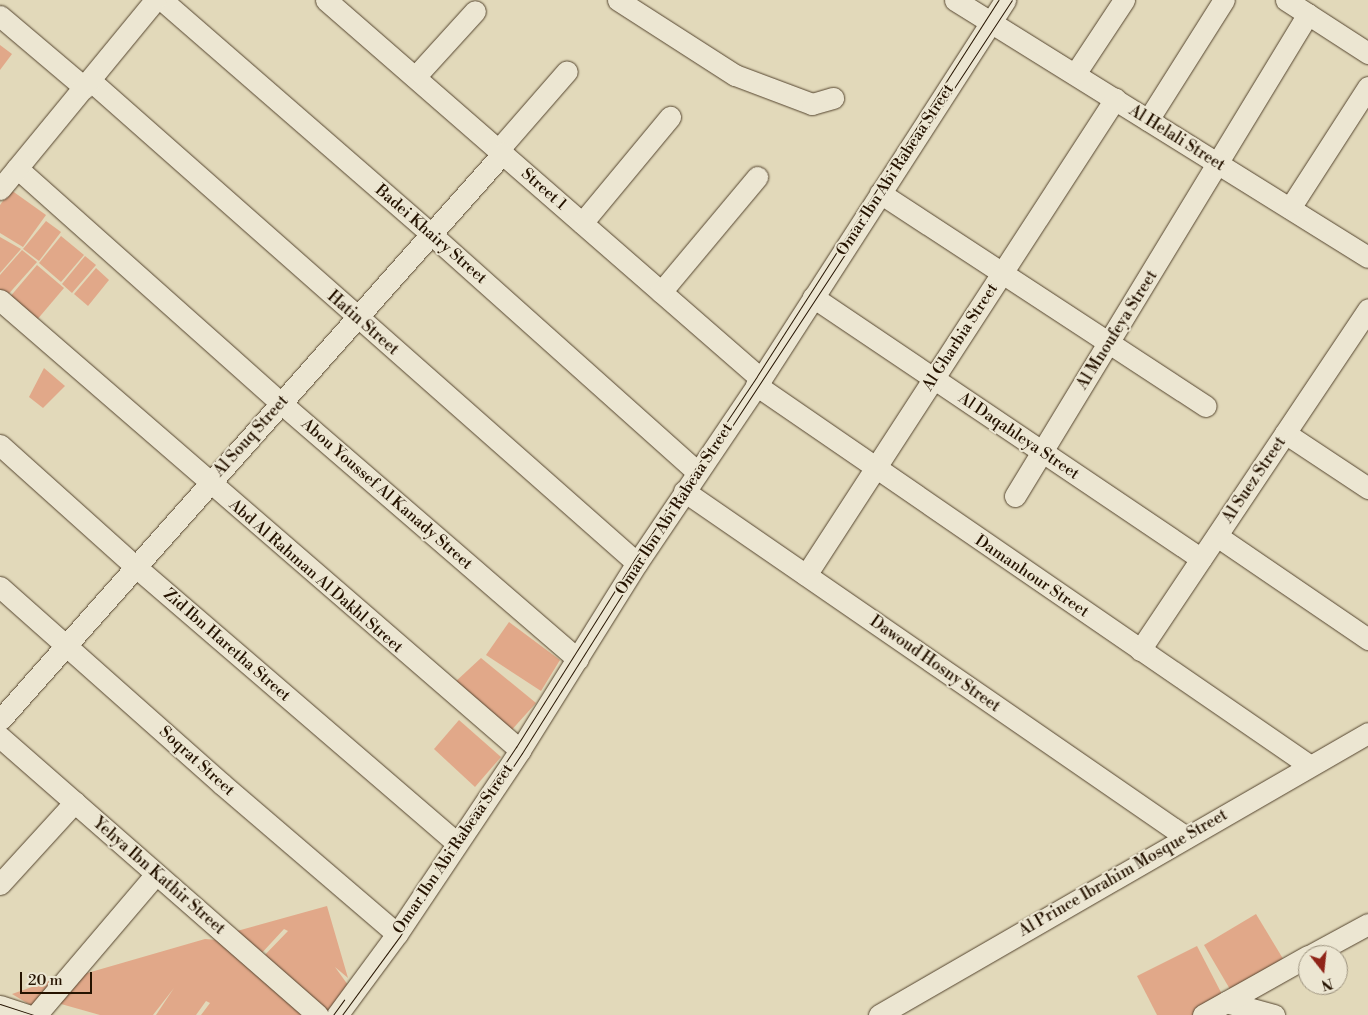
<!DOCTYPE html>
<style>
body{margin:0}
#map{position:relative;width:1368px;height:1015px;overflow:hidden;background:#e2d9ba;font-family:"Libre Bodoni",serif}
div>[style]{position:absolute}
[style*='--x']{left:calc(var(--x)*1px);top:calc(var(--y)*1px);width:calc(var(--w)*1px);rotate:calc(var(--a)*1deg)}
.building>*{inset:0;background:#e1a889}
.roads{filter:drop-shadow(0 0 1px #54442e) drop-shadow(0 0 1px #54442e)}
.minor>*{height:21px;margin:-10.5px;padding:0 10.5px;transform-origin:10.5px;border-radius:10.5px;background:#ece6d2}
.tram>*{height:1px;margin:-0.5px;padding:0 0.5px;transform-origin:0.5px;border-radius:0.5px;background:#251300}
span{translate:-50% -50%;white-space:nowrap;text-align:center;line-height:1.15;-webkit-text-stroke:4px #ece6d2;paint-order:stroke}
.street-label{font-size:16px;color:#251300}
.north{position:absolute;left:1298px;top:945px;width:50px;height:50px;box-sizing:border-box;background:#ece6d2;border:1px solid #9c927e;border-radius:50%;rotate:164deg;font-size:14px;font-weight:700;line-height:20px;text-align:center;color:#251300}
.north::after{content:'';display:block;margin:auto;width:18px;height:22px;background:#8f2418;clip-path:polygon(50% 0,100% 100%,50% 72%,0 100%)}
.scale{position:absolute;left:20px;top:972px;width:72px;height:22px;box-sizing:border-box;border:2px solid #251300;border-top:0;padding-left:6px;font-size:15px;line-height:18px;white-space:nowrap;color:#251300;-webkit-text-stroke:4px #ece6d2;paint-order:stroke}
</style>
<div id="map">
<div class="building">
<div style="clip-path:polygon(0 45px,12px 54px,0 70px)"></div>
<div style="clip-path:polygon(11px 190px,46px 215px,23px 247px,0 233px,0 205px)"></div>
<div style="clip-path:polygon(46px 221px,61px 232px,39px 261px,23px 249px)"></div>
<div style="clip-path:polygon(61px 236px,84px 255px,61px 282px,39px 263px)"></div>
<div style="clip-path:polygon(0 237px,21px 249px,0 273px)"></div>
<div style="clip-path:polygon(22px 250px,37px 262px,5px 298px,0 294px,0 275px)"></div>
<div style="clip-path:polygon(85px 256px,96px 265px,72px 293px,62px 284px)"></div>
<div style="clip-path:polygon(37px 265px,64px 288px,36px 321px,9px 298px)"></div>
<div style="clip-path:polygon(96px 268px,109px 280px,88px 306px,74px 294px)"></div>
<div style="clip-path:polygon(44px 368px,65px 386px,43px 408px,29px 397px)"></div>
<div style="clip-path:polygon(509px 622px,560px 660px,541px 691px,486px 655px)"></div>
<div style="clip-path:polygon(481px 658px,536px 703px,508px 734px,454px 683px)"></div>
<div style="clip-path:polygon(459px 720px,501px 757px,475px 787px,434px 749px)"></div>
<div style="clip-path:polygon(327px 906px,348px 978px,335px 967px,348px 985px,328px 1015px,260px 960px,288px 931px,284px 929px,259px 956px,226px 934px)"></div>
<div style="clip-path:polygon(1256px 914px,1285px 962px,1231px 991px,1204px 945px)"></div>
<div style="clip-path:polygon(205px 939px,218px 940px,306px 1015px,201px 1015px,210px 1003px,206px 1001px,196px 1015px,156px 1015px,174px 988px,153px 1015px,100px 1015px,54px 1002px,77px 976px)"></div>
<div style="clip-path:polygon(1197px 946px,1226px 1002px,1200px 1015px,1157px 1015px,1137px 976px)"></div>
<div style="clip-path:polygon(49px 981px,62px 985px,37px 1009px,12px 994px)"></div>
</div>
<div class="roads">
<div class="minor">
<div style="--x:162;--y:0;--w:357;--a:41"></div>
<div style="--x:431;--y:234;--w:357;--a:41.8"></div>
<div style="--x:326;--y:0;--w:577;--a:41.06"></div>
<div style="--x:618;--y:0;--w:139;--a:32.7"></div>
<div style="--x:735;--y:75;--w:82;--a:20.6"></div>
<div style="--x:812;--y:104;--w:22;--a:-16"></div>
<div style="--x:955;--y:0;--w:486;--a:31.9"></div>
<div style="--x:1286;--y:0;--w:98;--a:32.9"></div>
<div style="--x:0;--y:16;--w:111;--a:40.3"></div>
<div style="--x:1075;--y:74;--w:89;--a:-56.5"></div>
<div style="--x:415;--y:77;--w:89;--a:-47.7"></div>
<div style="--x:91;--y:81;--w:728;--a:41.44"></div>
<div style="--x:1148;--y:120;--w:142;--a:-57.7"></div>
<div style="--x:499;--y:149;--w:103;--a:-48.9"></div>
<div style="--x:17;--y:168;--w:353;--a:41.7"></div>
<div style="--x:281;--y:403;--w:392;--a:40.8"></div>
<div style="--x:0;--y:189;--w:244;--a:-50.6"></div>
<div style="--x:880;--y:193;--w:389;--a:33.2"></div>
<div style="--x:1290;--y:208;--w:144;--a:-57.2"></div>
<div style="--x:582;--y:223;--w:138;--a:-50.3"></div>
<div style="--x:661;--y:292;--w:150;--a:-50.1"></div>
<div style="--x:813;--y:297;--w:468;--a:34"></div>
<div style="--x:0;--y:300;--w:688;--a:40.87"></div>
<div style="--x:756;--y:385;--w:671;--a:34.5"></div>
<div style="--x:1285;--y:433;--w:100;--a:33.5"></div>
<div style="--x:0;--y:445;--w:183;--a:41.9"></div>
<div style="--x:136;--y:567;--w:422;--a:40.7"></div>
<div style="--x:684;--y:491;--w:610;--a:34.58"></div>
<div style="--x:1015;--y:496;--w:564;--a:-58.71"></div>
<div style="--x:1217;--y:536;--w:183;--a:34.3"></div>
<div style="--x:806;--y:575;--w:568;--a:-57.01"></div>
<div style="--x:0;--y:587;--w:297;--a:41.6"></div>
<div style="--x:222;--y:784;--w:230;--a:40.6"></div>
<div style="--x:1140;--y:650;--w:410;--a:-56.2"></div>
<div style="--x:0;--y:720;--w:758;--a:-48.42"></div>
<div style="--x:0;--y:737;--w:422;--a:41.2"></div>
<div style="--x:0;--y:884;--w:111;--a:-47.6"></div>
<div style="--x:1311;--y:955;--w:65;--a:-28.5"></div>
<div style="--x:1226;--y:1002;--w:50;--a:15.2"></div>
<div style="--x:0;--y:1006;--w:28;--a:18"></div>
<div style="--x:36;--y:1015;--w:185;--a:-49.6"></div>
<div style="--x:337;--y:1015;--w:101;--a:-53.5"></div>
<div style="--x:397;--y:934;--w:221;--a:-56.2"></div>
<div style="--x:520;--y:750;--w:221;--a:-58"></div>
<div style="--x:637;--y:563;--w:222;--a:-56"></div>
<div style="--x:761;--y:379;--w:451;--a:-57.2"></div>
<div style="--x:879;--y:1015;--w:564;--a:-29.97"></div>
<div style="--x:1203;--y:1015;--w:120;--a:-29.3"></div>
</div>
</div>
<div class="tram">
<div style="--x:435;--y:868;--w:146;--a:-56.2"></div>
<div style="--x:516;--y:747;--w:221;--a:-57.7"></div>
<div style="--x:634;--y:560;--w:221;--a:-56.2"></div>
<div style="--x:757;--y:376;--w:447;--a:-57.3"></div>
<div style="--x:0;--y:1004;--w:36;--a:18"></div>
<div style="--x:333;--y:1015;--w:19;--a:-54"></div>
<div style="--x:342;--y:1015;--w:98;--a:-53.7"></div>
<div style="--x:400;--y:936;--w:220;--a:-56.3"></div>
<div style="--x:522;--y:753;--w:221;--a:-57.7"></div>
<div style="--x:640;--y:566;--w:677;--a:-56.69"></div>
</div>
<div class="street-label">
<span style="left:1177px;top:138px;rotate:32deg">Al Helali Street</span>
<span style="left:895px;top:170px;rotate:-57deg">Omar Ibn Abi Rabeaa Street</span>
<span style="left:544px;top:189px;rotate:41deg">Street 1</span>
<span style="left:431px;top:234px;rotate:41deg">Badei Khairy Street</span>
<span style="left:363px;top:323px;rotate:41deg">Hatin Street</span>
<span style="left:1117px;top:330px;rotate:-58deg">Al Mnoufeya Street</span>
<span style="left:960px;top:337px;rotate:-57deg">Al Gharbia Street</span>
<span style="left:251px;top:436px;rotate:-48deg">Al Souq Street</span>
<span style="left:1019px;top:436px;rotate:34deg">Al Daqahleya Street</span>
<span style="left:1254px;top:480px;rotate:-56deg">Al Suez Street</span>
<span style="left:387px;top:494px;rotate:41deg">Abou Youssef Al Kanady Street</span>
<span style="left:674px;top:509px;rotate:-57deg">Omar Ibn Abi Rabeaa Street</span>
<span style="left:316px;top:576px;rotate:41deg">Abd Al Rahman Al Dakhl Street</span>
<span style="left:1032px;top:576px;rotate:34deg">Damanhour Street</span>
<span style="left:227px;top:645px;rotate:41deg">Zid Ibn Haretha Street</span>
<span style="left:935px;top:664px;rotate:35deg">Dawoud Hosny Street</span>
<span style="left:197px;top:761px;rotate:42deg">Soqrat Street</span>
<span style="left:453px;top:849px;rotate:-56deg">Omar Ibn Abi Rabeaa Street</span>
<span style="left:1123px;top:873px;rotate:-30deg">Al Prince Ibrahim Mosque Street</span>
<span style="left:159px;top:876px;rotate:41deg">Yehya Ibn Kathir Street</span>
</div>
<div class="north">N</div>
<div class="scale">20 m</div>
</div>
